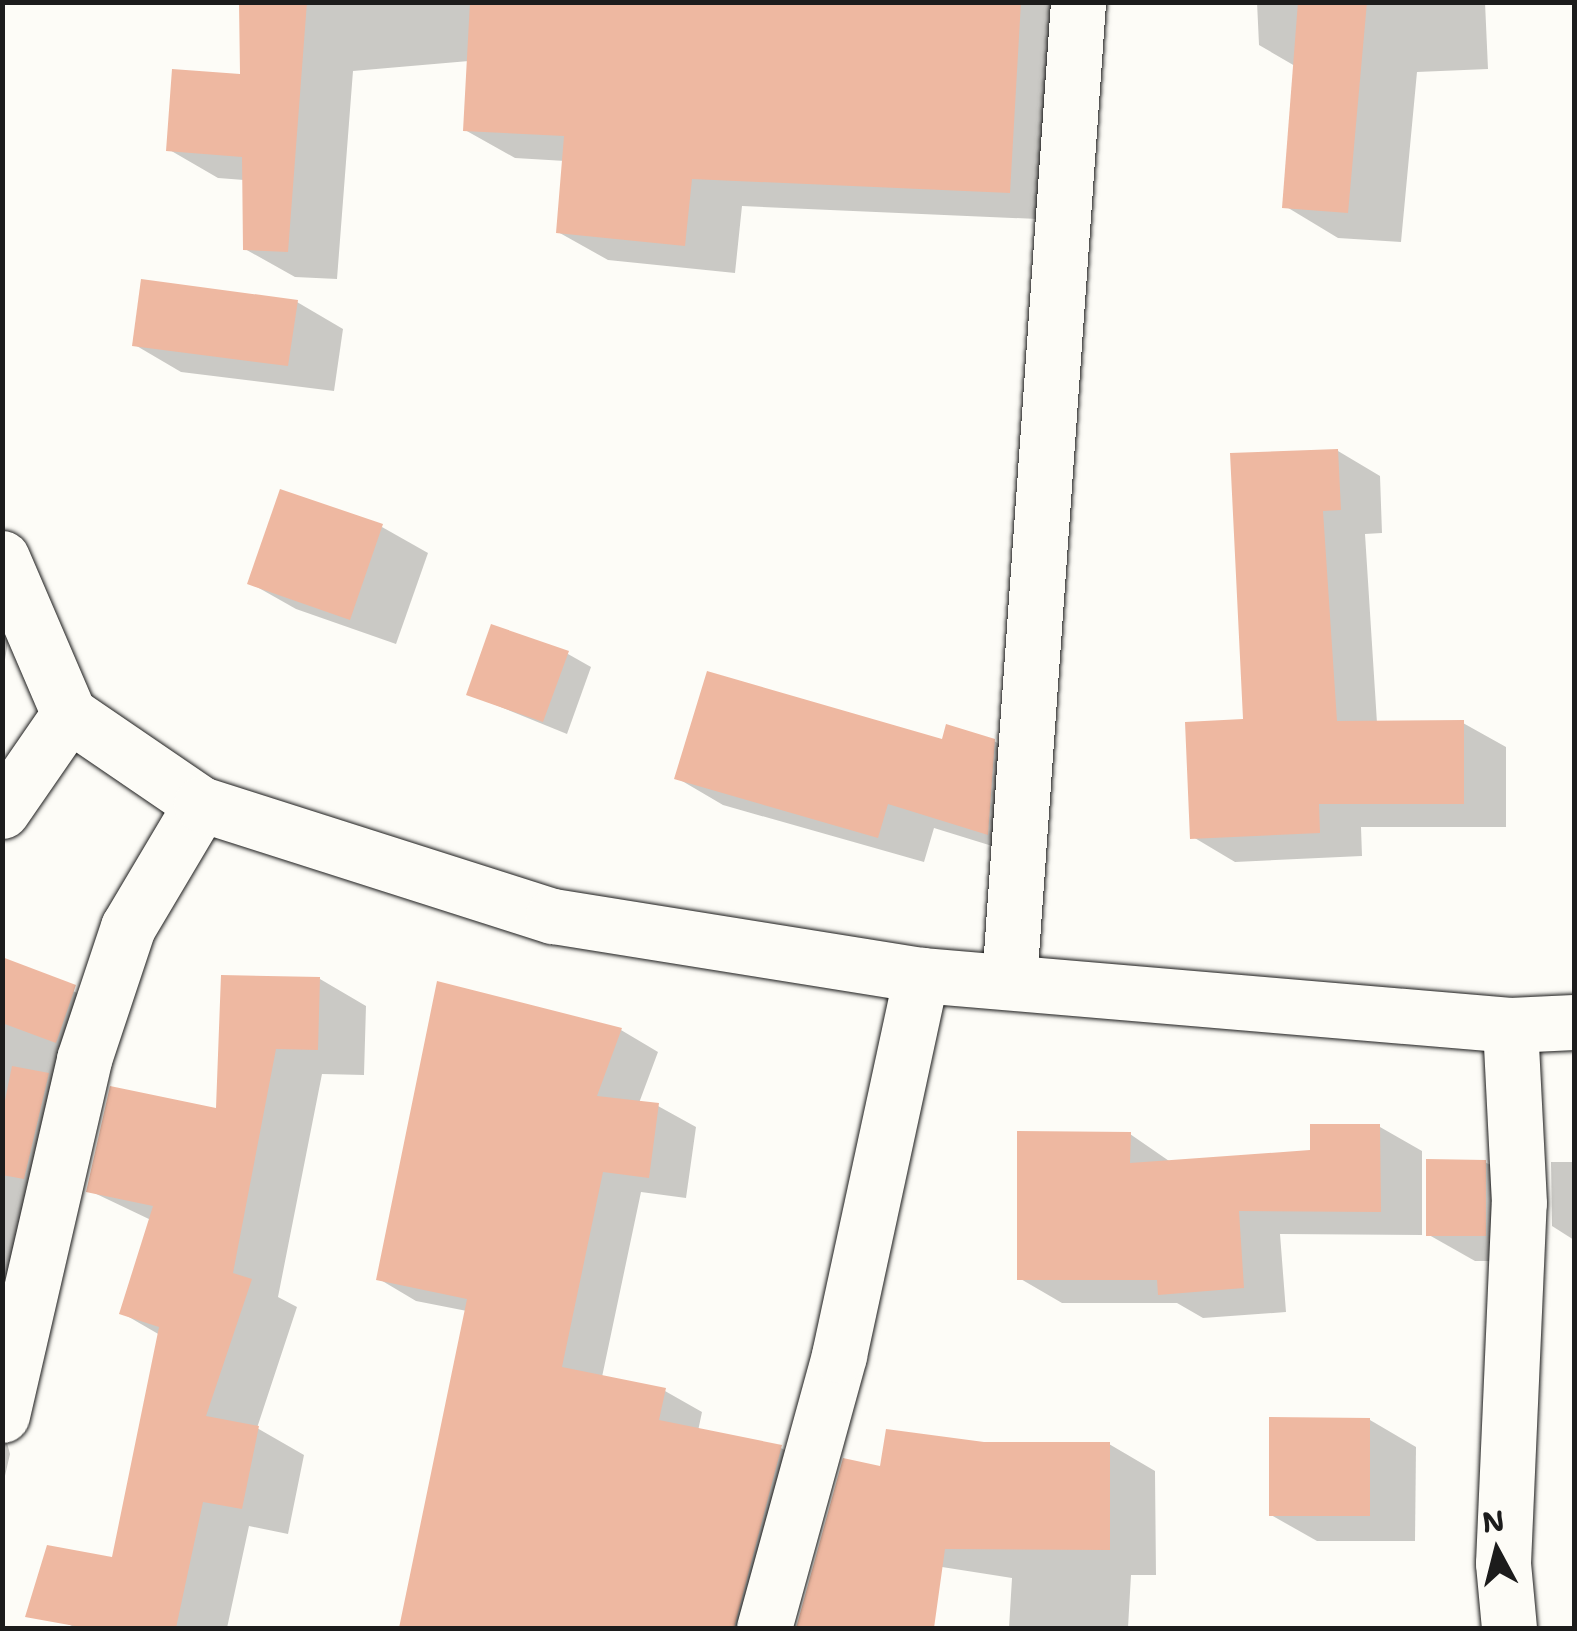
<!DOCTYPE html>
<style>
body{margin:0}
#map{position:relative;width:1577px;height:1631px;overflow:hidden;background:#fdfcf7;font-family:"Shantell Sans",sans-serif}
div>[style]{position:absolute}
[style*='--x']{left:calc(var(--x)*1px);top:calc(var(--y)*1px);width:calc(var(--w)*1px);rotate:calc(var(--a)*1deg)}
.shadow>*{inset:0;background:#0003}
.building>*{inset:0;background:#eeb8a1}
.roads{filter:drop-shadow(0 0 2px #1c1c1c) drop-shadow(0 0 2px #1c1c1c)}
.minor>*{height:55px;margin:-27.5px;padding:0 27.5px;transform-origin:27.5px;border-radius:27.5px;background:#fdfcf7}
.tertiary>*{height:55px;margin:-27.5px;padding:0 27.5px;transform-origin:27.5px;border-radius:27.5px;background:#fdfcf7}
span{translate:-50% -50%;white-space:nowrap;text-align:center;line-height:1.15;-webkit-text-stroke:10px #fdfcf7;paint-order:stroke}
.frame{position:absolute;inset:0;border:5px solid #1c1c1c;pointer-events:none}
.north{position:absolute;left:1447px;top:1501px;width:100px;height:100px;-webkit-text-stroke:8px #fdfcf7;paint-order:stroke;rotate:353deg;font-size:28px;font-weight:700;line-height:40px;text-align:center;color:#1c1c1c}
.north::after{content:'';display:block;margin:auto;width:35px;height:45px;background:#1c1c1c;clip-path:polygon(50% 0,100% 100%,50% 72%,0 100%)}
</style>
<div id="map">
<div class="shadow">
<div style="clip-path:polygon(242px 2px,1071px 2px,1059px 220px,742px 206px,735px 273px,608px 260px,558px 232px,565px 161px,515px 158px,465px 130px,469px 61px,353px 71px,337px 279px,295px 277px,245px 249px,244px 180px,218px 178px,168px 149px,243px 76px)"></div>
<div style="clip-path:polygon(1257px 2px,1485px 2px,1488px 69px,1417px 72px,1401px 242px,1338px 238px,1285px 206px,1295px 66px,1259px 45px)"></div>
<div style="clip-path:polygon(297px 302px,343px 329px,334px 391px,181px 372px,135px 345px)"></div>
<div style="clip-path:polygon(1338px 451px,1380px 476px,1382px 533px,1365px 534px,1377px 723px,1463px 723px,1506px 747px,1506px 827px,1361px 827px,1362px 856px,1235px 862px,1193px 837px,1246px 722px)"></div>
<div style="clip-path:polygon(382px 527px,428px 553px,396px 644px,296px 609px,250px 583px)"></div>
<div style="clip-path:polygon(2px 587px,16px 595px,2px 677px)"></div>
<div style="clip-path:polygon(568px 654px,591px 667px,567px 734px,469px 694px)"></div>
<div style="clip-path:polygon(994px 741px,1040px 768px,1034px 859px,934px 828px,924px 862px,723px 805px,677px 778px,943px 742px)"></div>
<div style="clip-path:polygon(2px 960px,107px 1006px,3px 1428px,10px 1454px,2px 1489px)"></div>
<div style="clip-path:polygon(320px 979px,366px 1006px,364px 1075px,322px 1074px,278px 1297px,297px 1307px,257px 1428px,304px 1455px,288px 1534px,249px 1526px,227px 1628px,76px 1628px,66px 1623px,114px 1560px,160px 1335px,122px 1313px,151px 1220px,88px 1190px,219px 1112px)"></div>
<div style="clip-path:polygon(621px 1030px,658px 1052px,639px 1103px,658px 1106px,696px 1127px,686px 1198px,641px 1192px,602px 1377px,665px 1391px,702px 1412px,698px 1431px,781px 1448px,818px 1469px,774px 1628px,402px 1628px,467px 1311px,416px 1301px,379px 1279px)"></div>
<div style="clip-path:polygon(1380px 1127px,1422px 1151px,1422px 1235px,1280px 1234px,1286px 1312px,1203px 1318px,1177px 1303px,1062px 1303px,1019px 1278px,1130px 1134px,1172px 1163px,1312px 1152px)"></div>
<div style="clip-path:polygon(1485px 1162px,1531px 1189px,1532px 1261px,1475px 1261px,1429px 1235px)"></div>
<div style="clip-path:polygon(1551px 1162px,1574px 1162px,1574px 1240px,1552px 1226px)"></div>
<div style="clip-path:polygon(1370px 1420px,1416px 1447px,1415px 1541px,1317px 1541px,1271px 1515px)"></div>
<div style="clip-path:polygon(1109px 1444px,1155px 1471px,1156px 1575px,1131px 1575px,1128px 1628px,1009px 1628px,1012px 1578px,872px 1556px,882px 1469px,984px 1445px)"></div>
</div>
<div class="building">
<div style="clip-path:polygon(239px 2px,307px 2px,288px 252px,243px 250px,242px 157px,166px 151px,172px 69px,240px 74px)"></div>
<div style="clip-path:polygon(470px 2px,1021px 2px,1010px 193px,692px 179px,685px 246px,556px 233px,564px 136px,463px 131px)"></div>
<div style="clip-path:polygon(1298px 2px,1367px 2px,1348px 213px,1282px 208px)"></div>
<div style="clip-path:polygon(141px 279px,298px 300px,288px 366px,132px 346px)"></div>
<div style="clip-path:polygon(1338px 449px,1341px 510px,1323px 511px,1337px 721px,1464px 720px,1464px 804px,1319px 804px,1320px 833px,1190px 839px,1185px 722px,1243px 719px,1230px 453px)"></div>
<div style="clip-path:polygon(280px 489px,383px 524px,350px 620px,247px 584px)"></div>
<div style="clip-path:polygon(491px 624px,569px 651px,543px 722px,466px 695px)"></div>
<div style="clip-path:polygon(707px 671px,942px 739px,946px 724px,995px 739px,988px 835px,888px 804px,878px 838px,674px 779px)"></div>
<div style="clip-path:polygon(2px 957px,76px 985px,56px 1043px,2px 1023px)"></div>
<div style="clip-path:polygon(221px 975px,320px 977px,318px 1050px,276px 1049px,233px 1273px,252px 1279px,206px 1416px,259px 1426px,242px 1509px,203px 1502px,176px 1628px,86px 1628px,25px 1617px,47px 1545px,112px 1557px,159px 1327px,119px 1314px,153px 1206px,86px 1192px,110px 1086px,216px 1108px)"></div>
<div style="clip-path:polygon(437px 981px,622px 1028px,597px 1096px,659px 1103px,649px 1178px,603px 1172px,562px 1367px,666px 1388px,659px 1420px,782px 1445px,734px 1628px,399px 1628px,467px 1299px,376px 1280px)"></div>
<div style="clip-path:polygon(12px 1066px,49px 1073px,24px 1179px,2px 1175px,2px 1115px)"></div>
<div style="clip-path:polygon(1310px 1124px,1380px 1124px,1381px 1212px,1239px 1211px,1244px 1288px,1158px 1295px,1157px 1280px,1017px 1280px,1017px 1131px,1131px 1132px,1130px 1163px,1310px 1150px)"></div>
<div style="clip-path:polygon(1426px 1159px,1486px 1160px,1486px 1236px,1426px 1236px)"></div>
<div style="clip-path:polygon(1269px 1417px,1370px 1418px,1370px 1516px,1269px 1516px)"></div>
<div style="clip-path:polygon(886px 1429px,984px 1442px,1110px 1442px,1110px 1550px,945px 1549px,934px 1628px,796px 1628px,843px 1458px,880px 1466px)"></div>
</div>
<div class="roads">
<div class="minor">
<div style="--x:2;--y:811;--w:118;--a:-55.4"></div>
<div style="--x:1009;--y:982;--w:982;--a:-85.97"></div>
<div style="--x:2;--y:1415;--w:365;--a:-77"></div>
<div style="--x:84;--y:1059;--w:139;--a:-71.6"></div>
<div style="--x:128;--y:927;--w:143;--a:-59.3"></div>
<div style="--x:764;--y:1628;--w:283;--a:-74.6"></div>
<div style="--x:839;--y:1355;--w:389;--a:-77.8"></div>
<div style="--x:1509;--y:1628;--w:65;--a:-95.3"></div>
<div style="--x:1503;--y:1563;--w:360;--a:-87.5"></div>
<div style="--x:1519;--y:1203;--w:178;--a:-92.9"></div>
</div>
<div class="tertiary">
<div style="--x:2;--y:558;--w:170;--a:66.8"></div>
<div style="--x:69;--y:714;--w:160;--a:34.3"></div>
<div style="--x:201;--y:804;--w:369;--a:17.7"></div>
<div style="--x:553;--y:916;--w:373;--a:9.1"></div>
<div style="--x:921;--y:975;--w:591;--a:4.85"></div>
<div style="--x:1510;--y:1025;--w:64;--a:-2.7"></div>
</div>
</div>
<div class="frame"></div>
<div class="north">N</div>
</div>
